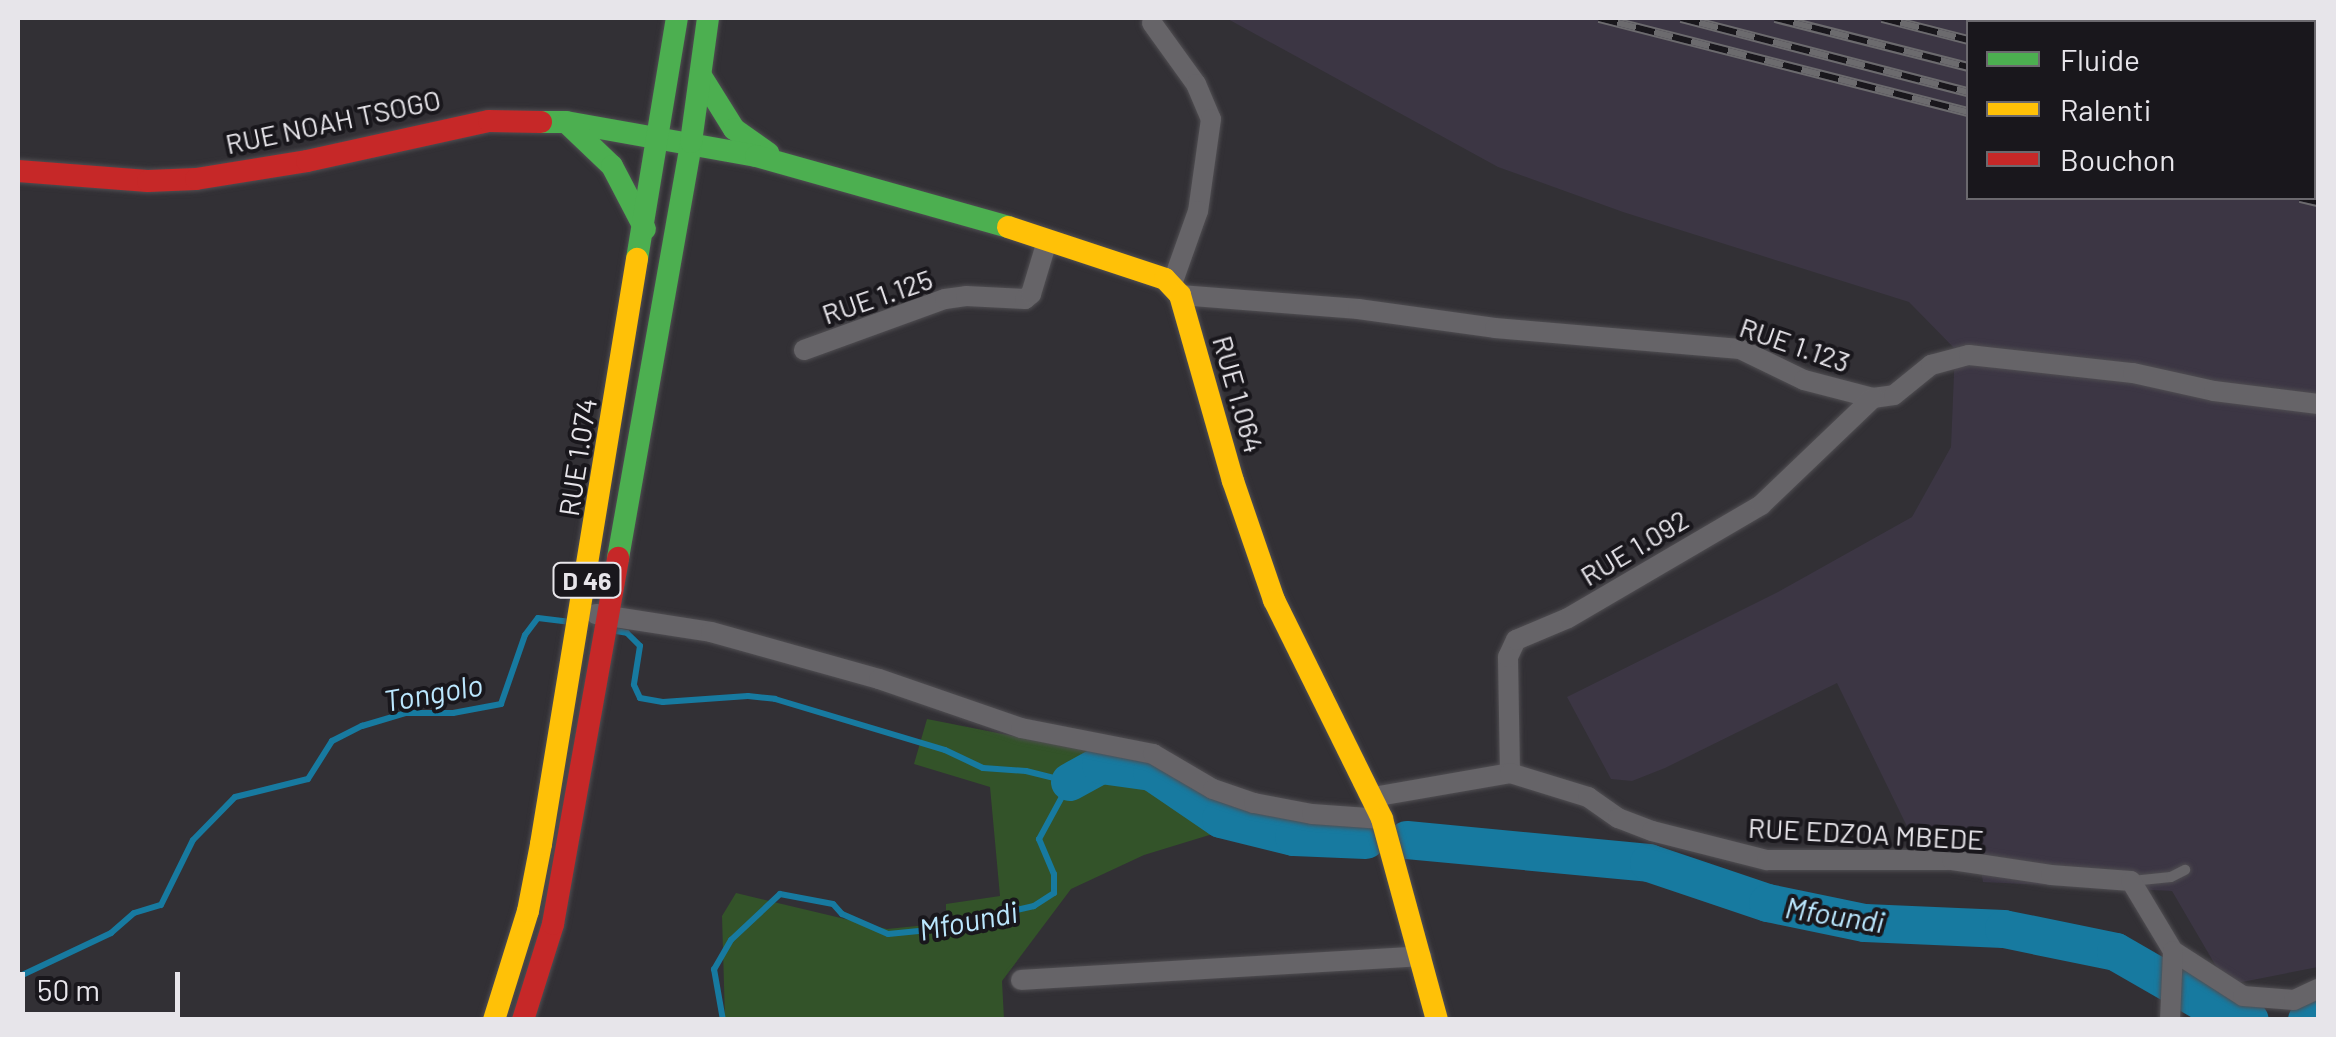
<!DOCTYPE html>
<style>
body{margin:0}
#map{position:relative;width:2336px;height:1037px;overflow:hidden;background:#323035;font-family:Barlow,sans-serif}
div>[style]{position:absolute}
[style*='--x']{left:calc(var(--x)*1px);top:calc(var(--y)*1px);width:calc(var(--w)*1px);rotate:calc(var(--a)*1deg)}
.built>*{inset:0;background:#3c3644}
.green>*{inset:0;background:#335329}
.stream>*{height:6px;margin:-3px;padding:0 3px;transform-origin:3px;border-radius:3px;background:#177aa0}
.river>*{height:38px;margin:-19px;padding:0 19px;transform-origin:19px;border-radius:19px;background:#177aa0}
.roads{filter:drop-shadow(0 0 2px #504e52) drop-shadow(0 0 2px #504e52)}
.lane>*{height:10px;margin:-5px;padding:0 5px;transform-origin:5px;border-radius:5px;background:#666468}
.street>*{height:20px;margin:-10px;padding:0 10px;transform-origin:10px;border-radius:10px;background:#666468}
.fast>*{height:22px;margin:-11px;padding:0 11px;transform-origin:11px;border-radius:11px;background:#4caf50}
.slow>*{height:22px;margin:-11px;padding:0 11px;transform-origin:11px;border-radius:11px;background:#ffc107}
.jam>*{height:22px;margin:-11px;padding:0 11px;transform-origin:11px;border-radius:11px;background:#c62828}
.rail>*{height:10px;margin-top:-5px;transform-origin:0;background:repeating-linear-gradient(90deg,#19171c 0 19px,#6c6b6e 0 38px);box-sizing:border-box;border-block:2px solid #6c6b6e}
span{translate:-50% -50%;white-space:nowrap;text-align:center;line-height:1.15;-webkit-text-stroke:8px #19171c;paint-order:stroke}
.shield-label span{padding:2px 8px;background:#19171c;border:2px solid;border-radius:8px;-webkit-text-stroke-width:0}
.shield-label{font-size:25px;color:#e7e5ea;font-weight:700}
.street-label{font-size:28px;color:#e7e5ea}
.water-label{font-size:30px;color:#bbe7fe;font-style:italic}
.frame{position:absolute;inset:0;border:20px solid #e7e5ea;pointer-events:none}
.legend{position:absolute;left:1966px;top:20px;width:350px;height:180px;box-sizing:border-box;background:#19171c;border:2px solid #6b696e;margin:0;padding:12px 18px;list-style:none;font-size:30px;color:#e7e5ea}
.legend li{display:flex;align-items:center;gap:20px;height:50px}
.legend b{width:50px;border:2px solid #6b696e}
.scale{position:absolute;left:20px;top:972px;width:160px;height:45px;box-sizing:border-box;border:5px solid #e7e5ea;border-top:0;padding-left:12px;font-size:30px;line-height:35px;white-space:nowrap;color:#e7e5ea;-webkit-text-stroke:8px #19171c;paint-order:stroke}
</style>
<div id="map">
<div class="built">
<div style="clip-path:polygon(evenodd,1226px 18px,2318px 18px,2318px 967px,2227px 985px,2172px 891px,1983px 882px,1973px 826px,1919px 851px,1837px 683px,1665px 768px,1632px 781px,1611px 779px,1567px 697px,1778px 592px,1912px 517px,1951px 447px,1955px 349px,1909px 302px,1623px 212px,1498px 167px,1226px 18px,1968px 22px,2314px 22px,2314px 198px,1968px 198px,1968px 22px)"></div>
</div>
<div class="green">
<div style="clip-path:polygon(927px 719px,1158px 765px,1227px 805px,1229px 829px,1144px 855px,1071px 889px,1002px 981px,1004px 1019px,725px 1019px,722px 916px,736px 893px,887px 929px,946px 923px,946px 904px,1000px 896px,990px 787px,914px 764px)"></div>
</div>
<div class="stream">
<div style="--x:616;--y:631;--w:11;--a:10"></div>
<div style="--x:627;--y:633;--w:18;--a:45"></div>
<div style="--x:640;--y:646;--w:39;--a:99"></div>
<div style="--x:634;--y:685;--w:14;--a:65"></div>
<div style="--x:640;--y:698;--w:23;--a:10"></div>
<div style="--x:663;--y:702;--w:85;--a:-4"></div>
<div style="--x:748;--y:696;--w:27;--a:6"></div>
<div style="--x:775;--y:699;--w:177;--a:16.7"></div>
<div style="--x:945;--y:750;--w:42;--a:25.3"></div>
<div style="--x:983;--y:768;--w:43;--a:4"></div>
<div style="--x:1026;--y:771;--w:45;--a:14"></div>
<div style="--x:1070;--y:782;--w:65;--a:118.5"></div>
<div style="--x:1039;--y:839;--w:38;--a:67"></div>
<div style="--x:1054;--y:874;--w:19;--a:90"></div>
<div style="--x:1054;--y:893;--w:24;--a:147"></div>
<div style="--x:1034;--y:906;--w:54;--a:167.2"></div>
<div style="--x:981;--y:918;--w:14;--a:146"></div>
<div style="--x:969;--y:926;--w:81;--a:174.4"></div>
<div style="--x:888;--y:934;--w:50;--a:-156.5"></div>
<div style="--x:842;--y:914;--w:13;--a:-132"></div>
<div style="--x:833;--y:904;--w:54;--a:-169.3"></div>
<div style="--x:780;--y:894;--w:67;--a:136.8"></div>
<div style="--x:731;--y:940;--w:34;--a:120"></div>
<div style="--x:714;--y:969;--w:52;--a:80"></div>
<div style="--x:18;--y:977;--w:103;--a:-25.3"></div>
<div style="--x:111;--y:933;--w:30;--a:-41"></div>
<div style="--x:134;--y:913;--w:28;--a:-17"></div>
<div style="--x:161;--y:905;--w:72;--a:-63.8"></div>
<div style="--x:193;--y:840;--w:60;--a:-45.7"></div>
<div style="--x:235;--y:797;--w:75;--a:-13.9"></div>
<div style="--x:308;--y:779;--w:45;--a:-57.7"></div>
<div style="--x:332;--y:741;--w:34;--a:-27"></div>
<div style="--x:362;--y:726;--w:46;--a:-16.5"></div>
<div style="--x:406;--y:713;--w:47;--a:0"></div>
<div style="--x:453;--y:713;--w:49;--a:-10.6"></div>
<div style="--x:501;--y:704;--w:73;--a:-70.8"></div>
<div style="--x:525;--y:635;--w:21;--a:-53"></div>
<div style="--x:538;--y:618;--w:31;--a:7"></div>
</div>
<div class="river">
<div style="--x:1070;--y:782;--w:35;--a:-29"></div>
<div style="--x:1101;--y:765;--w:51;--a:7.8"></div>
<div style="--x:1152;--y:772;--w:83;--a:34.3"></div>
<div style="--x:1221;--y:819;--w:75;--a:13.9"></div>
<div style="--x:1294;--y:837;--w:72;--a:2.4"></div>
<div style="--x:1407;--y:840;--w:243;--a:5.4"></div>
<div style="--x:1649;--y:863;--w:126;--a:18.6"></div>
<div style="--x:1768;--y:903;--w:99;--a:11.7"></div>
<div style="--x:1865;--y:923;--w:139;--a:2.5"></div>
<div style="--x:2004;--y:929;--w:114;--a:11.6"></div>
<div style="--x:2116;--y:952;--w:100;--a:29.9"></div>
<div style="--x:2203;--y:1002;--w:50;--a:21"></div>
<div style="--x:2307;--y:1020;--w:11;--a:-15"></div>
</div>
<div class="roads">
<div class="lane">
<div style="--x:2132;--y:881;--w:39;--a:-6"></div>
<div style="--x:2171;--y:877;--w:16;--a:-27"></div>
</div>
<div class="street">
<div style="--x:1152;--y:23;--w:75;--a:54.2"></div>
<div style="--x:1196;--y:84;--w:38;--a:67"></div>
<div style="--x:1211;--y:119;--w:93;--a:98"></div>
<div style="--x:1198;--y:211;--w:77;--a:109.6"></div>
<div style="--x:1180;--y:295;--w:179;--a:4.5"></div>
<div style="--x:1358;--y:309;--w:138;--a:7.9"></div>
<div style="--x:1495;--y:328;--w:246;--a:4.9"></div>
<div style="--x:1740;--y:349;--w:71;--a:25.8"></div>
<div style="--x:1804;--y:380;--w:71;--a:14.6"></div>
<div style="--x:1873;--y:398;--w:21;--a:-8"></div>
<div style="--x:1894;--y:395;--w:48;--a:-39"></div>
<div style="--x:1931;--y:365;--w:39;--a:-15"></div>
<div style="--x:1969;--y:355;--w:165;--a:6.3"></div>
<div style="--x:2133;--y:373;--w:83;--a:12.5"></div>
<div style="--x:2214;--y:391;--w:105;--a:7.1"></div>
<div style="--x:804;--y:350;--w:150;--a:-19.9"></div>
<div style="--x:945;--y:299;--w:21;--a:-8"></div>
<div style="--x:966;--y:296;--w:59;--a:2.9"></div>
<div style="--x:1025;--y:299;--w:8;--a:-40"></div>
<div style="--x:1031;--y:294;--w:55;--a:-73.2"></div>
<div style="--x:596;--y:614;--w:116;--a:8.9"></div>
<div style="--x:711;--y:632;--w:174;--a:15.6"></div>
<div style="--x:879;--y:679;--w:150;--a:19"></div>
<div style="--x:1021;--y:728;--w:135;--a:11.1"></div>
<div style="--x:1153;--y:754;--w:69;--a:30.3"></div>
<div style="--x:1213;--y:789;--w:43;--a:18.9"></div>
<div style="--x:1254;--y:803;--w:59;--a:10.7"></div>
<div style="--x:1312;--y:814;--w:70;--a:4.1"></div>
<div style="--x:1510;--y:773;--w:116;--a:-91"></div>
<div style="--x:1508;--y:657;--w:19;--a:-65"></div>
<div style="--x:1516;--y:640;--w:56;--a:-22.9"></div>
<div style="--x:1568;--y:618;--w:224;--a:-30.3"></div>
<div style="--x:1761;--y:505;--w:155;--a:-43.7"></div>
<div style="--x:1373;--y:797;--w:139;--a:-9.9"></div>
<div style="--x:1510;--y:773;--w:82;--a:17.1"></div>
<div style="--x:1588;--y:797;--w:37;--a:35"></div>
<div style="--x:1618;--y:818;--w:36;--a:21"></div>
<div style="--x:1652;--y:831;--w:119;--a:14.2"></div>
<div style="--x:1767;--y:860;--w:185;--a:0"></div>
<div style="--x:1952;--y:860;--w:100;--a:8.6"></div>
<div style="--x:2051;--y:875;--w:80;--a:4.3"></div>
<div style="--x:2131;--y:881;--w:82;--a:59"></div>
<div style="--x:2173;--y:951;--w:83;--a:32.7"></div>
<div style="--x:2243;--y:996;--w:51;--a:4.5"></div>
<div style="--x:2294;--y:1000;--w:26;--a:-25"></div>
<div style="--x:1021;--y:980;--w:401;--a:-3.4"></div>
<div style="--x:2170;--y:1020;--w:69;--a:-87.5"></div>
</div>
<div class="fast">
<div style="--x:701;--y:76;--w:62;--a:58.1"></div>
<div style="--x:734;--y:129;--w:42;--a:35.2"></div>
<div style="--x:541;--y:122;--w:25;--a:0"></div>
<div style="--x:566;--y:122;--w:193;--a:10.1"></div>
<div style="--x:756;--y:156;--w:262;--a:15.7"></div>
<div style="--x:567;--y:123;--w:62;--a:43.7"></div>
<div style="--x:612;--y:166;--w:71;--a:62.4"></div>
<div style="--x:637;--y:259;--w:244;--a:-80.6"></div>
<div style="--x:618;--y:558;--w:422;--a:-80"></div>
<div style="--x:691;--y:142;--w:125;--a:-82.2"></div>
</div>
<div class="slow">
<div style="--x:1008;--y:227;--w:165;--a:18.3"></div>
<div style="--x:1165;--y:279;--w:22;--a:47"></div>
<div style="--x:1180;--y:295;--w:193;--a:74.1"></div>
<div style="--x:1233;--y:481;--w:126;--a:71"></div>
<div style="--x:1274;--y:600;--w:244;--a:63.7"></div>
<div style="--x:1382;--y:819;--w:208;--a:74.7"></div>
<div style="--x:494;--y:1020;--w:114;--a:-72.7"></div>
<div style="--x:528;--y:911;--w:68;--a:-79"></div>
<div style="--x:541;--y:844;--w:593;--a:-80.68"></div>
</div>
<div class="jam">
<div style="--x:18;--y:171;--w:130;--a:4.4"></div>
<div style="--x:148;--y:181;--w:48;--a:-2.4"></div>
<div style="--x:196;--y:179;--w:112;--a:-9.2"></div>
<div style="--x:307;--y:161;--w:186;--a:-12.4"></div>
<div style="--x:489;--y:121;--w:52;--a:1.1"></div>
<div style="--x:523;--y:1020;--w:101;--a:-72.6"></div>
<div style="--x:553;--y:924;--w:372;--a:-79.9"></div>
</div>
</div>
<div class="rail">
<div style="--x:1599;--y:18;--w:381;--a:14.3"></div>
<div style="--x:1681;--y:18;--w:296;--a:14.5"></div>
<div style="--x:1775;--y:18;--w:199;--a:14.2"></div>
<div style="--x:1882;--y:18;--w:89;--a:14.3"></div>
<div style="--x:2011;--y:18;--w:21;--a:11"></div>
<div style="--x:2119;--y:18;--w:21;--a:11"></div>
<div style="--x:2208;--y:18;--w:47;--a:4.9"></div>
<div style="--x:2314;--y:29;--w:4;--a:0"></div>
<div style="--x:2314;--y:63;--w:4;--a:14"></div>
<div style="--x:2314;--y:90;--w:4;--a:27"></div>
<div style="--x:2314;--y:128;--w:4;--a:14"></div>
<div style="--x:2314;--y:154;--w:4;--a:14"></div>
<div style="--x:2314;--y:179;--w:4;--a:27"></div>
<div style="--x:2300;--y:198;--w:18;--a:13"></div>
</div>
<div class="shield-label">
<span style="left:587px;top:580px">D 46</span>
</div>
<div class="street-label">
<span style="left:333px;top:121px;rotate:-12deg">RUE NOAH TSOGO</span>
<span style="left:877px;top:296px;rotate:-19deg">RUE 1.125</span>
<span style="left:1795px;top:344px;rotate:19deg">RUE 1.123</span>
<span style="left:1239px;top:394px;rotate:74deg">RUE 1.064</span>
<span style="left:577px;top:457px;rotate:-81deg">RUE 1.074</span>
<span style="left:1634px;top:547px;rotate:-31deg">RUE 1.092</span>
<span style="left:1866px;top:833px;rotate:3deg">RUE EDZOA MBEDE</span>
</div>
<div class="water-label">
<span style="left:433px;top:692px;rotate:-10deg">Tongolo</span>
<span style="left:1835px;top:914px;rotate:9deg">Mfoundi</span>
<span style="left:968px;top:920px;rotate:-11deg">Mfoundi</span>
</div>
<div class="frame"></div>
<ul class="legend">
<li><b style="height:12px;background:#4caf50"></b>Fluide</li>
<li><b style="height:12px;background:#ffc107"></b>Ralenti</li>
<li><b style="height:12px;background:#c62828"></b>Bouchon</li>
</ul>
<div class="scale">50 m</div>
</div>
